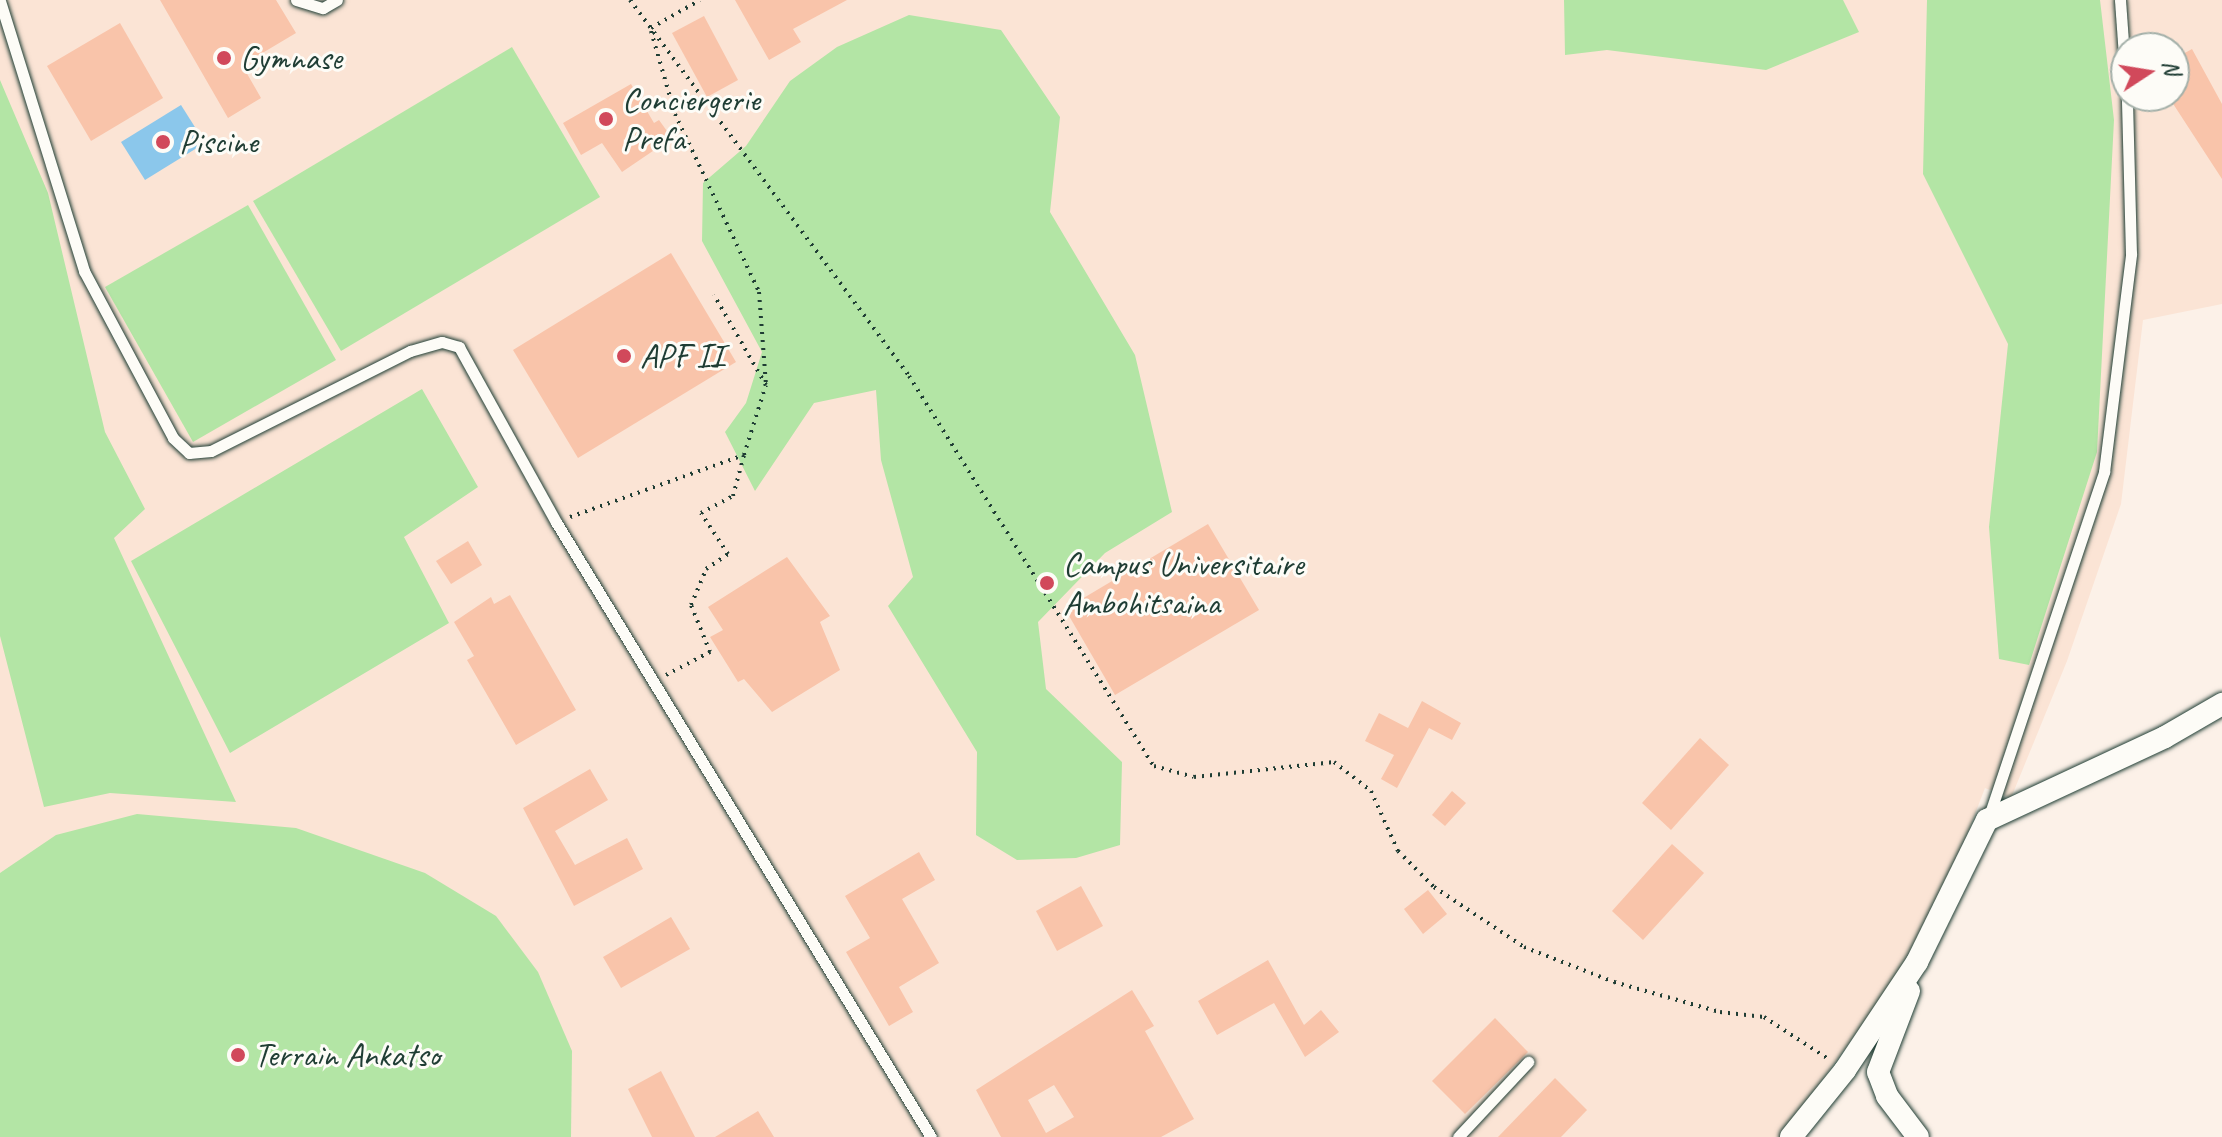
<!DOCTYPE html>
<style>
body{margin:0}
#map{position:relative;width:2222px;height:1137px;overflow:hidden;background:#fcf1e8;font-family:Caveat,sans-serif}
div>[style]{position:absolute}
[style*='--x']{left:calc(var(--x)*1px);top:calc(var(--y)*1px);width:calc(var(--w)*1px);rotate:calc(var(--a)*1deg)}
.built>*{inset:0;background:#fbe4d5}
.green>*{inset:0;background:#b3e5a5}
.water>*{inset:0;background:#8bc7eb}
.building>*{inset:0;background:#f9c4aa}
.path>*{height:4px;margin-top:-2px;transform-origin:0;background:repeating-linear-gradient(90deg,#1f3d34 0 2px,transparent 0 8px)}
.roads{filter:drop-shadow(0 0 2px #1f3d34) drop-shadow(0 0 2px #1f3d34)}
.lane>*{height:11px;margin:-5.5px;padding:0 5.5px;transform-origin:5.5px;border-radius:5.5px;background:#fdfcf7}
.street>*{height:22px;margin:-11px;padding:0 11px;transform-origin:11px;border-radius:11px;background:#fdfcf7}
.dots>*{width:22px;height:22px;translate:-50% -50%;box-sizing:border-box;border:4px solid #fdfcf7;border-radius:50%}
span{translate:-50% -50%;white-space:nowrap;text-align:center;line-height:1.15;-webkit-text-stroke:6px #fdfcf7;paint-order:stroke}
.poi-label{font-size:34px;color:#1f3d34}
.left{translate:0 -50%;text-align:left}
.north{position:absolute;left:2110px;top:32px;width:80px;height:80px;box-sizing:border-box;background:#fdfcf7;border:2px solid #a4b0a9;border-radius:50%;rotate:78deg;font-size:22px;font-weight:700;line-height:32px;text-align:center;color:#1f3d34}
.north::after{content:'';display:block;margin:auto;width:28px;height:36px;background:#d1495b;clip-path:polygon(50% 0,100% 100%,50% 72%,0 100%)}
</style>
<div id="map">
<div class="built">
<div style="clip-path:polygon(evenodd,0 0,2222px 0,2222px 304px,2143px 320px,2121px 504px,2067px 661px,2011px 798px,1985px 788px,1951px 876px,1893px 982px,1781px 1137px,0 1137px,0 0,2126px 48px,2174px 48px,2174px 96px,2126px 96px,2126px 48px)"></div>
</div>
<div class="green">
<div style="clip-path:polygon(1564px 0,1843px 0,1859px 32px,1766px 70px,1607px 50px,1565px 55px)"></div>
<div style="clip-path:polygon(1927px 0,2100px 0,2114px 120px,2097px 452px,2029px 665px,1999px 659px,1989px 527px,2008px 344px,1923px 174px)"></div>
<div style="clip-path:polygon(909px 15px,1001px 30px,1060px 117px,1050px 212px,1135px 355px,1172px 512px,1105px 553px,1038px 622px,1046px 689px,1122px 762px,1120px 845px,1076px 858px,1017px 860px,976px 835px,977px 752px,888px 606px,913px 577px,881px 460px,876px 390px,814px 403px,755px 491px,725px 432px,746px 403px,762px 352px,702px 241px,703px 183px,746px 146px,790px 81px,837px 47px)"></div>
<div style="clip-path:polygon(512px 47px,600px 197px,341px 351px,253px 201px)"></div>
<div style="clip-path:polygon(0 80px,48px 193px,105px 432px,145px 509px,114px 538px,236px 802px,110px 793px,44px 807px,0 636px)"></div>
<div style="clip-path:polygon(248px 205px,336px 360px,193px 442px,105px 287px)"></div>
<div style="clip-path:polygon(422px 389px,478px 487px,404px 537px,449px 623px,230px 753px,131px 561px)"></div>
<div style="clip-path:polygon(137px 814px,296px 828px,425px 873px,496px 916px,538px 972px,572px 1051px,571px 1137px,0 1137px,0 873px,56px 835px)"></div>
</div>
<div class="water">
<div style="clip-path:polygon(181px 105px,205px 143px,145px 180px,121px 142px)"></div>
</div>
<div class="building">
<div style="clip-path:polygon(160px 0,276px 0,296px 33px,242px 65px,261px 98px,228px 118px)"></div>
<div style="clip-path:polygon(735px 0,847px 0,793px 29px,801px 42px,769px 60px)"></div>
<div style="clip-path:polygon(704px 16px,738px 80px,707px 97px,672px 33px)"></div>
<div style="clip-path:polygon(120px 23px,163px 98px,91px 141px,47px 66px)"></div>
<div style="clip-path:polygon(2192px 49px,2222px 104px,2222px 179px,2168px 96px,2174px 96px,2174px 59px)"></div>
<div style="clip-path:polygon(631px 84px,654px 123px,659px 120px,672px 138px,622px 172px,602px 143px,581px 155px,563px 123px)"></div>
<div style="clip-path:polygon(671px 253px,736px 362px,578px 458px,513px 350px)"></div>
<div style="clip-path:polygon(1208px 524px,1259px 610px,1115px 695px,1065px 609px)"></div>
<div style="clip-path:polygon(468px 541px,482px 565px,451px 584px,436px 561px)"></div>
<div style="clip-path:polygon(787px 557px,830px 616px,820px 622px,840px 670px,772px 712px,744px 679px,738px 682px,710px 637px,723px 630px,708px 607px)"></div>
<div style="clip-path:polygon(510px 595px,576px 710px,516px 745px,467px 660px,474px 656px,454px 622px,491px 597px,494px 604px)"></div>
<div style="clip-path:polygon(1422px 701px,1461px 723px,1452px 740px,1429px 728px,1397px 788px,1381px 779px,1394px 755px,1365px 741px,1379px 713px,1408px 728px)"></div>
<div style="clip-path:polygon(1700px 738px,1729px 765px,1671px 830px,1642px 803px)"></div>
<div style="clip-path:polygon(590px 769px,608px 800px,555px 831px,575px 865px,627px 838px,643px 869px,574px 906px,523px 808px)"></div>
<div style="clip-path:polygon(1452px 791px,1466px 803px,1445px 826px,1432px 815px)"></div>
<div style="clip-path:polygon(1672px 844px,1704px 873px,1643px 940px,1612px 911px)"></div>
<div style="clip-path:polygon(919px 852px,935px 880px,902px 899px,939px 963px,899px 987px,913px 1012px,889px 1026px,846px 952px,870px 938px,845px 896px)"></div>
<div style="clip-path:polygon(1081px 886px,1103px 926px,1057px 951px,1036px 911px)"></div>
<div style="clip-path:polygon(1428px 890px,1447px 914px,1423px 934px,1404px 909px)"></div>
<div style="clip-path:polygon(671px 917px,690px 949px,621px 988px,603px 957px)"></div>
<div style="clip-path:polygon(1268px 960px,1304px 1025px,1321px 1010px,1339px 1032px,1305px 1057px,1274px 1003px,1217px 1035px,1198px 1001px)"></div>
<div style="clip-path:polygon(evenodd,1132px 990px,1154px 1026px,1145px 1031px,1194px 1119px,1161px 1137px,1001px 1137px,976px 1090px,1132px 990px,1054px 1085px,1074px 1117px,1046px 1133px,1028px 1100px,1054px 1085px)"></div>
<div style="clip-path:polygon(1495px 1018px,1528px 1052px,1465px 1114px,1432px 1081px)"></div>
<div style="clip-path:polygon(661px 1071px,695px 1137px,652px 1137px,628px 1089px)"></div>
<div style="clip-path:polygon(1555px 1078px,1587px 1110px,1561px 1137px,1498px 1137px)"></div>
<div style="clip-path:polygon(758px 1111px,774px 1137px,715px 1137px)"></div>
</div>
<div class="path">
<div style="--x:630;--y:0;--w:468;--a:53.4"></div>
<div style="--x:909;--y:376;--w:461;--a:57.9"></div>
<div style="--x:1154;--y:766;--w:41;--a:15.4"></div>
<div style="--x:1194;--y:777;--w:141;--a:-6.1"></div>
<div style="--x:1334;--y:762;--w:47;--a:38.1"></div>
<div style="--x:1371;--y:791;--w:66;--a:65.8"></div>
<div style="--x:1398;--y:851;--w:51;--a:45"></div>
<div style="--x:1434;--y:887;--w:108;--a:33.7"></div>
<div style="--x:1524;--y:947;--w:97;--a:21.3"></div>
<div style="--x:1614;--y:982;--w:110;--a:15.8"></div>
<div style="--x:1720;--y:1012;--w:44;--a:6.5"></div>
<div style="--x:1764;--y:1017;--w:79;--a:33.1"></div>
<div style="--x:651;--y:28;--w:56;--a:-29.7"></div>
<div style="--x:651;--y:31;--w:86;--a:73.9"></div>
<div style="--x:675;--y:114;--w:197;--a:64.7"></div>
<div style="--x:759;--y:292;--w:93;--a:85.7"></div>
<div style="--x:570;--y:517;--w:185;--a:-19.6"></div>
<div style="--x:744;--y:455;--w:73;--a:-72.6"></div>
<div style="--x:766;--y:385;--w:104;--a:-120"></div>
<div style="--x:666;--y:675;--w:50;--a:-27.6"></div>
<div style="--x:710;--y:652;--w:51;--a:-112"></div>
<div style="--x:691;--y:605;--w:39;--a:-67"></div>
<div style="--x:706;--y:569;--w:27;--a:-34"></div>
<div style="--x:728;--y:554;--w:49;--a:-123.4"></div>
<div style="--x:701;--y:513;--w:36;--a:-28"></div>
<div style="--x:733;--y:496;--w:42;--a:-75"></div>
</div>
<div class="roads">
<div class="lane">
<div style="--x:296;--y:0;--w:28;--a:17"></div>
<div style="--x:323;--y:8;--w:16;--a:-30"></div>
<div style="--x:2120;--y:0;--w:84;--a:85.9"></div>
<div style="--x:0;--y:1;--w:283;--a:72.7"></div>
<div style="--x:84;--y:271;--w:189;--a:61.9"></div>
<div style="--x:173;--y:438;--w:22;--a:43"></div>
<div style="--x:189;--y:453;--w:22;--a:-5"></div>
<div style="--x:211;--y:451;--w:223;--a:-26.7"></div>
<div style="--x:410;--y:351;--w:33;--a:-16"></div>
<div style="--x:442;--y:342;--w:18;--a:16"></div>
<div style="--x:459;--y:347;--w:200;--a:61"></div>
<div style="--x:556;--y:522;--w:720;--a:58.63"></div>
<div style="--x:1989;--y:816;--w:363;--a:-71.5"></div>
<div style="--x:2104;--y:472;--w:220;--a:-82.9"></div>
<div style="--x:2131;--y:254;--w:158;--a:-91.5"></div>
<div style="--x:1458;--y:1137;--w:103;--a:-47"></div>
</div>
<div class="street">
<div style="--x:1909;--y:991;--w:87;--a:110.9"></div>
<div style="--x:1878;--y:1072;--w:26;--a:69"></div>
<div style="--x:1887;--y:1096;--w:51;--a:52.9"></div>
<div style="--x:1791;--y:1137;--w:86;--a:-51.1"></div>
<div style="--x:1845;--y:1070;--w:130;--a:-56.3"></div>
<div style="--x:1917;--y:962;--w:158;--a:-63.8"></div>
<div style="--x:1987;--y:820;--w:196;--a:-25"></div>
<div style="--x:2165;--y:737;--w:66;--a:-30.1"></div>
</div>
</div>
<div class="dots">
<div style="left:224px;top:58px;background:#d1495b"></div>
<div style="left:606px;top:119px;background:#d1495b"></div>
<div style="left:163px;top:142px;background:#d1495b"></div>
<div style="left:624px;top:356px;background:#d1495b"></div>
<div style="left:1047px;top:583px;background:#d1495b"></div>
<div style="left:238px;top:1055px;background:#d1495b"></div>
</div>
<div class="poi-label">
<span class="left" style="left:240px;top:58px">Gymnase</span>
<span class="left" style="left:622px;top:119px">Conciergerie<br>Prefa</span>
<span class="left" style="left:179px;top:142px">Piscine</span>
<span class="left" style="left:640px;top:356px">APF II</span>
<span class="left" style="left:1063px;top:583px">Campus Universitaire<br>Ambohitsaina</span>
<span class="left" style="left:254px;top:1055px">Terrain Ankatso</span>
</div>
<div class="north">N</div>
</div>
